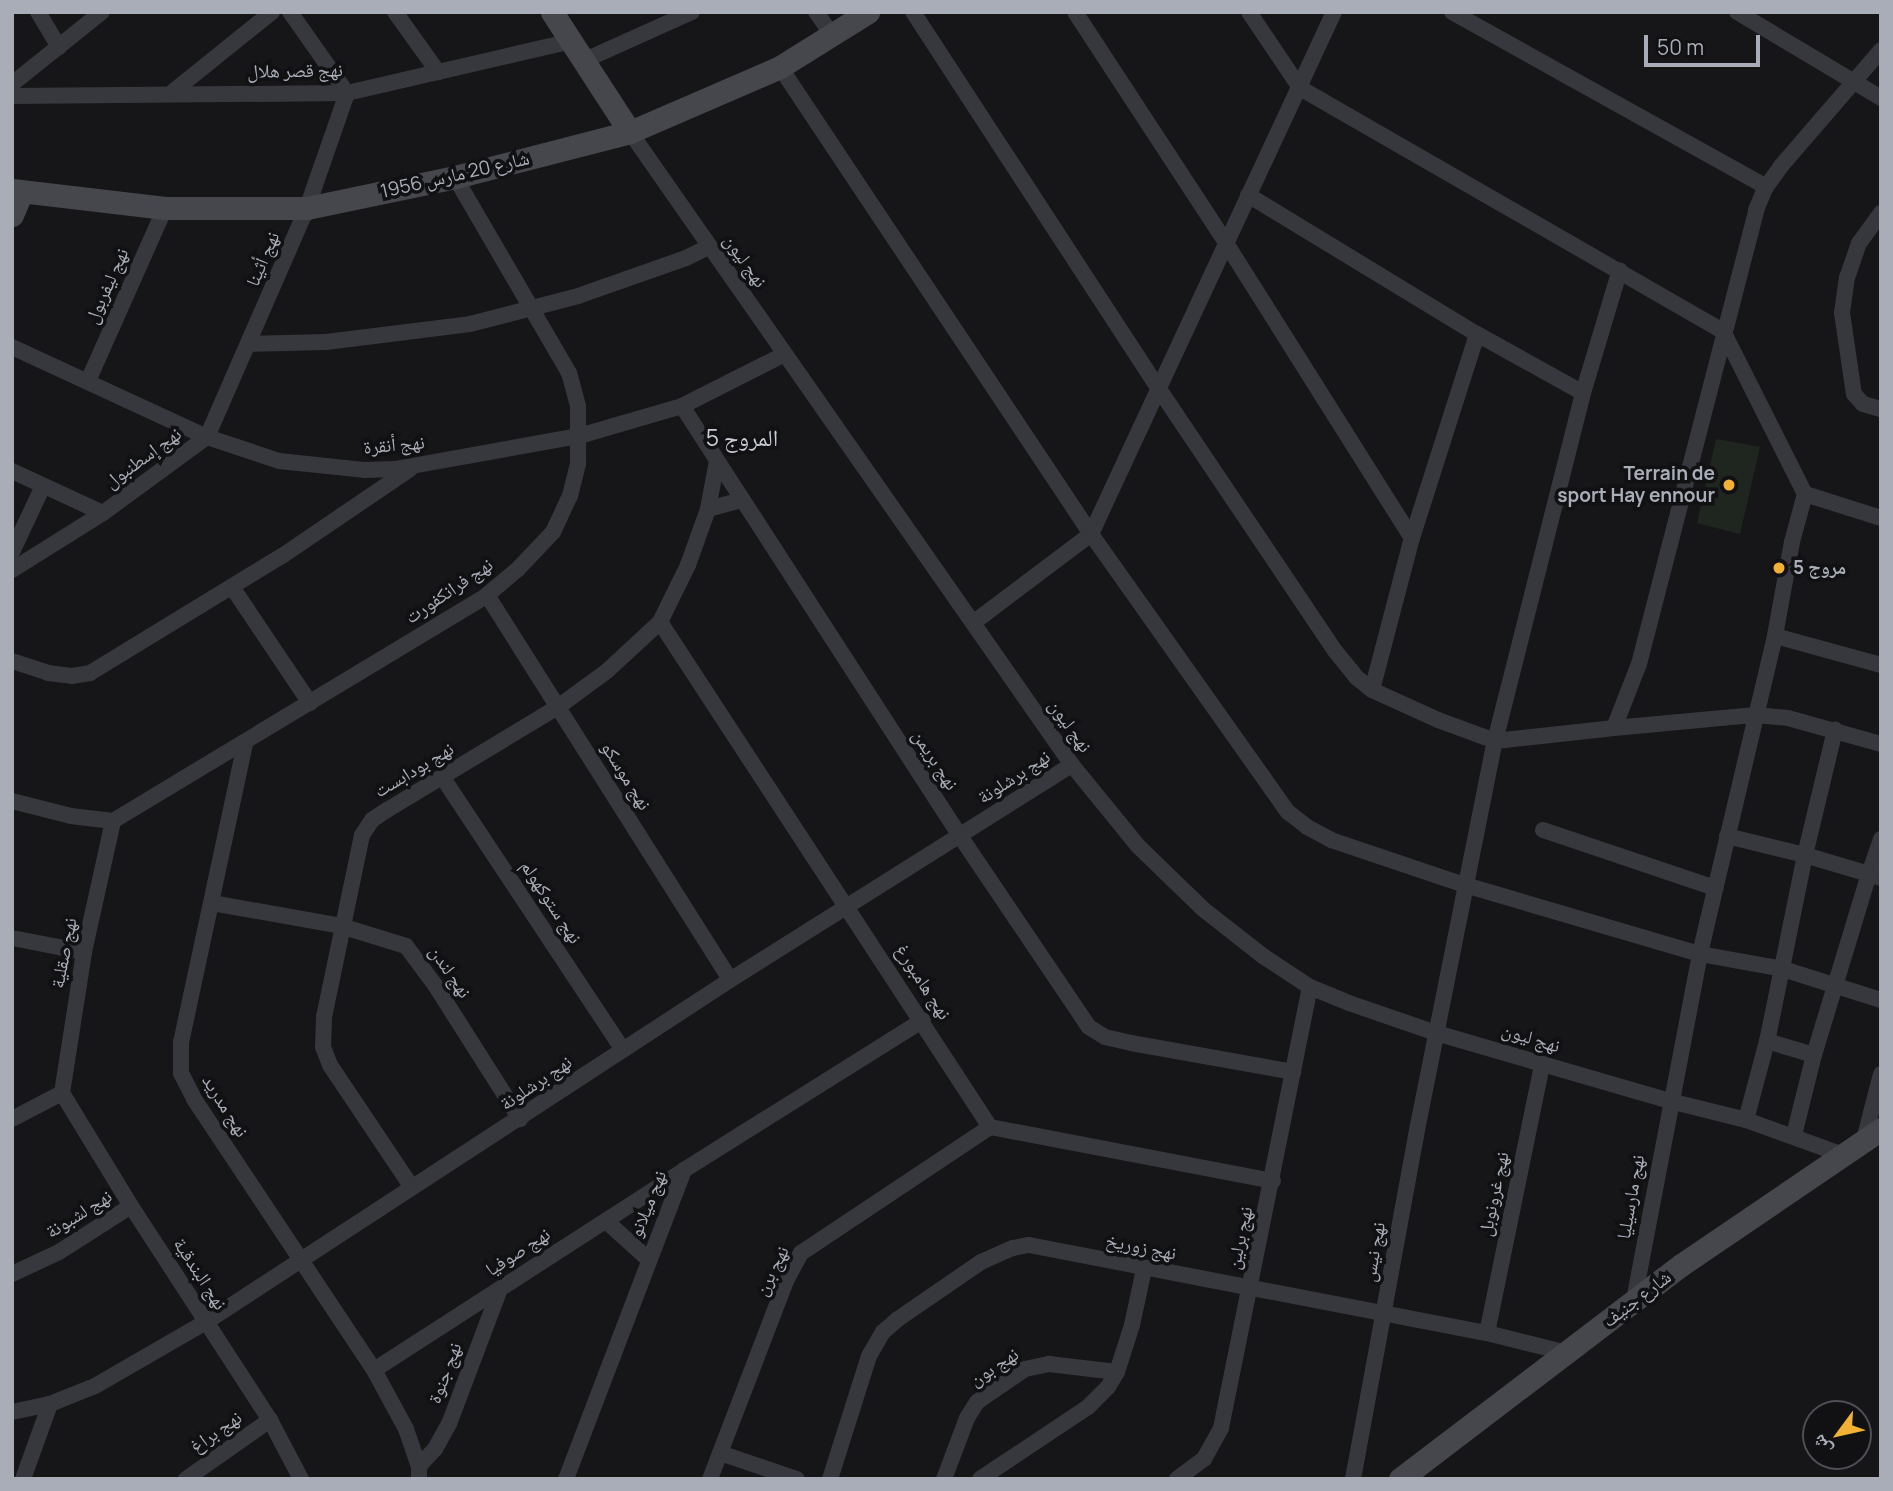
<!DOCTYPE html>
<meta charset="utf-8">
<style>
body{margin:0}
#map{position:relative;width:1893px;height:1491px;overflow:hidden;background:#161618;font-family:Manrope,"Noto Naskh Arabic",sans-serif}
div>[style]{position:absolute}
[style*='--x']{left:calc(var(--x)*1px);top:calc(var(--y)*1px);width:calc(var(--w)*1px);rotate:calc(var(--a)*1deg)}
.green>*{inset:0;background:#1e261f}
.street>*{height:16px;margin:-8px;padding:0 8px;transform-origin:8px;border-radius:8px;background:#37383d}
.secondary>*{height:23px;margin:-11.5px;padding:0 11.5px;transform-origin:11.5px;border-radius:11.5px;background:#45474d}
.dots>*{width:19px;height:19px;translate:-50% -50%;box-sizing:border-box;border:4px solid #111113;border-radius:50%}
span{translate:-50% -50%;white-space:nowrap;text-align:center;line-height:1.15;-webkit-text-stroke:7px #111113;paint-order:stroke}
.street-label{font-size:19px;color:#a8adb8}
.poi-label{font-size:19px;color:#a8adb8;font-weight:700}
.right{translate:-100% -50%;text-align:right}
.left{translate:0 -50%;text-align:left}
.quarter-label{font-size:23px;color:#c9ccd4}
.frame{position:absolute;inset:0;border:14px solid #a8adb8;pointer-events:none}
.north{position:absolute;left:1802px;top:1400px;width:70px;height:70px;box-sizing:border-box;background:#111113;border:2px solid #4d4f55;border-radius:50%;rotate:237deg;font-size:19px;font-weight:700;line-height:28px;text-align:center;color:#a8adb8}
.north::after{content:'';display:block;margin:auto;width:24px;height:32px;background:#f2b134;clip-path:polygon(50% 0,100% 100%,50% 72%,0 100%)}
.scale{position:absolute;left:1644px;top:35px;width:116px;height:32px;box-sizing:border-box;border:4px solid #a8adb8;border-top:0;padding-left:9px;font-size:21px;line-height:24px;white-space:nowrap;color:#a8adb8;-webkit-text-stroke:5px #111113;paint-order:stroke}
</style>
<div id="map">
<div class="green">
<div style="clip-path:polygon(1716px 439px,1760px 447px,1740px 534px,1697px 523px)"></div>
</div>
<div class="street">
<div style="--x:38;--y:12;--w:41;--a:59"></div>
<div style="--x:395;--y:12;--w:74;--a:54.4"></div>
<div style="--x:816;--y:12;--w:29;--a:55"></div>
<div style="--x:913;--y:12;--w:450;--a:56.9"></div>
<div style="--x:1159;--y:389;--w:317;--a:56.1"></div>
<div style="--x:1336;--y:652;--w:32;--a:51"></div>
<div style="--x:1356;--y:677;--w:21;--a:39"></div>
<div style="--x:1372;--y:690;--w:72;--a:24.4"></div>
<div style="--x:1438;--y:720;--w:61;--a:20.2"></div>
<div style="--x:1495;--y:741;--w:120;--a:-6.2"></div>
<div style="--x:1614;--y:728;--w:69;--a:-68.7"></div>
<div style="--x:1639;--y:664;--w:469;--a:-75.5"></div>
<div style="--x:1756;--y:210;--w:25;--a:-67"></div>
<div style="--x:1766;--y:187;--w:26;--a:-54"></div>
<div style="--x:1781;--y:166;--w:153;--a:-49.2"></div>
<div style="--x:1075;--y:12;--w:276;--a:56.8"></div>
<div style="--x:1226;--y:243;--w:349;--a:57.8"></div>
<div style="--x:1249;--y:12;--w:92;--a:56.1"></div>
<div style="--x:1300;--y:88;--w:488;--a:29.9"></div>
<div style="--x:1723;--y:331;--w:182;--a:63.3"></div>
<div style="--x:1805;--y:494;--w:50;--a:105.2"></div>
<div style="--x:1792;--y:542;--w:96;--a:100.3"></div>
<div style="--x:1775;--y:636;--w:327;--a:103.3"></div>
<div style="--x:1700;--y:954;--w:352;--a:100.8"></div>
<div style="--x:1452;--y:12;--w:359;--a:29.1"></div>
<div style="--x:1737;--y:12;--w:168;--a:30.8"></div>
<div style="--x:585;--y:60;--w:117;--a:-24.2"></div>
<div style="--x:780;--y:67;--w:561;--a:56.34"></div>
<div style="--x:1091;--y:534;--w:341;--a:54.7"></div>
<div style="--x:1288;--y:812;--w:24;--a:38"></div>
<div style="--x:1307;--y:827;--w:27;--a:28"></div>
<div style="--x:1331;--y:840;--w:141;--a:18.6"></div>
<div style="--x:1465;--y:885;--w:245;--a:16.4"></div>
<div style="--x:1700;--y:954;--w:84;--a:10.2"></div>
<div style="--x:1783;--y:969;--w:103;--a:17.6"></div>
<div style="--x:12;--y:84;--w:115;--a:-38.7"></div>
<div style="--x:170;--y:94;--w:131;--a:-38.8"></div>
<div style="--x:12;--y:96;--w:335;--a:-0.5"></div>
<div style="--x:347;--y:93;--w:231;--a:-13"></div>
<div style="--x:630;--y:132;--w:772;--a:55.07"></div>
<div style="--x:1072;--y:765;--w:104;--a:50.8"></div>
<div style="--x:1138;--y:846;--w:91;--a:44.1"></div>
<div style="--x:1203;--y:909;--w:76;--a:38.1"></div>
<div style="--x:1263;--y:956;--w:56;--a:33.4"></div>
<div style="--x:1310;--y:987;--w:42;--a:22.3"></div>
<div style="--x:1349;--y:1003;--w:92;--a:19"></div>
<div style="--x:1436;--y:1033;--w:244;--a:16.2"></div>
<div style="--x:1670;--y:1101;--w:78;--a:14"></div>
<div style="--x:1746;--y:1120;--w:103;--a:19.8"></div>
<div style="--x:1248;--y:195;--w:268;--a:31.3"></div>
<div style="--x:1477;--y:334;--w:121;--a:29.1"></div>
<div style="--x:1881;--y:213;--w:37;--a:126"></div>
<div style="--x:1859;--y:243;--w:36;--a:109"></div>
<div style="--x:1847;--y:277;--w:36;--a:98"></div>
<div style="--x:1842;--y:313;--w:82;--a:81.6"></div>
<div style="--x:1854;--y:394;--w:13;--a:48"></div>
<div style="--x:1863;--y:404;--w:19;--a:16"></div>
<div style="--x:249;--y:344;--w:77;--a:-1.5"></div>
<div style="--x:326;--y:342;--w:145;--a:-7.1"></div>
<div style="--x:470;--y:324;--w:112;--a:-14.5"></div>
<div style="--x:578;--y:296;--w:114;--a:-19.4"></div>
<div style="--x:686;--y:258;--w:25;--a:-26"></div>
<div style="--x:12;--y:347;--w:215;--a:24.8"></div>
<div style="--x:207;--y:437;--w:76;--a:18.4"></div>
<div style="--x:279;--y:461;--w:85;--a:6"></div>
<div style="--x:364;--y:470;--w:31;--a:-2"></div>
<div style="--x:395;--y:469;--w:187;--a:-10.2"></div>
<div style="--x:579;--y:436;--w:107;--a:-16.2"></div>
<div style="--x:682;--y:406;--w:115;--a:-26.8"></div>
<div style="--x:88;--y:381;--w:189;--a:-66"></div>
<div style="--x:682;--y:406;--w:512;--a:57.12"></div>
<div style="--x:960;--y:836;--w:230;--a:56"></div>
<div style="--x:1089;--y:1027;--w:19;--a:32"></div>
<div style="--x:1105;--y:1037;--w:27;--a:13"></div>
<div style="--x:1131;--y:1043;--w:165;--a:10.1"></div>
<div style="--x:12;--y:471;--w:100;--a:24.8"></div>
<div style="--x:1805;--y:494;--w:80;--a:17.5"></div>
<div style="--x:708;--y:509;--w:35;--a:-15"></div>
<div style="--x:12;--y:552;--w:73;--a:-64.8"></div>
<div style="--x:12;--y:570;--w:107;--a:-32.1"></div>
<div style="--x:103;--y:513;--w:129;--a:-36.2"></div>
<div style="--x:207;--y:437;--w:250;--a:-66.4"></div>
<div style="--x:307;--y:208;--w:122;--a:-70.8"></div>
<div style="--x:347;--y:93;--w:99;--a:-125.1"></div>
<div style="--x:232;--y:587;--w:140;--a:56.1"></div>
<div style="--x:487;--y:595;--w:455;--a:57.7"></div>
<div style="--x:660;--y:622;--w:603;--a:56.84"></div>
<div style="--x:990;--y:1127;--w:288;--a:10.8"></div>
<div style="--x:973;--y:623;--w:148;--a:-37"></div>
<div style="--x:1091;--y:534;--w:576;--a:-65.04"></div>
<div style="--x:1775;--y:636;--w:110;--a:15.3"></div>
<div style="--x:12;--y:661;--w:38;--a:18"></div>
<div style="--x:48;--y:673;--w:24;--a:7"></div>
<div style="--x:72;--y:676;--w:18;--a:-9"></div>
<div style="--x:90;--y:673;--w:225;--a:-31.4"></div>
<div style="--x:282;--y:556;--w:155;--a:-34.2"></div>
<div style="--x:1372;--y:690;--w:157;--a:-75.3"></div>
<div style="--x:1412;--y:538;--w:214;--a:-72.3"></div>
<div style="--x:1614;--y:728;--w:142;--a:-5.3"></div>
<div style="--x:1755;--y:715;--w:33;--a:5"></div>
<div style="--x:1788;--y:718;--w:97;--a:15.6"></div>
<div style="--x:245;--y:744;--w:305;--a:102.1"></div>
<div style="--x:181;--y:1042;--w:31;--a:90"></div>
<div style="--x:181;--y:1073;--w:29;--a:63"></div>
<div style="--x:194;--y:1099;--w:325;--a:56.4"></div>
<div style="--x:374;--y:1370;--w:67;--a:61.5"></div>
<div style="--x:406;--y:1429;--w:39;--a:71"></div>
<div style="--x:419;--y:1466;--w:13;--a:90"></div>
<div style="--x:443;--y:778;--w:326;--a:56.5"></div>
<div style="--x:12;--y:801;--w:61;--a:14.3"></div>
<div style="--x:71;--y:816;--w:42;--a:6.8"></div>
<div style="--x:113;--y:821;--w:437;--a:-31.1"></div>
<div style="--x:487;--y:595;--w:39;--a:-40"></div>
<div style="--x:517;--y:570;--w:52;--a:-46.5"></div>
<div style="--x:553;--y:532;--w:40;--a:-65"></div>
<div style="--x:570;--y:496;--w:34;--a:-76"></div>
<div style="--x:578;--y:463;--w:57;--a:-90"></div>
<div style="--x:578;--y:406;--w:34;--a:-105"></div>
<div style="--x:569;--y:373;--w:227;--a:-120.2"></div>
<div style="--x:1543;--y:830;--w:182;--a:18.6"></div>
<div style="--x:1727;--y:836;--w:80;--a:13.7"></div>
<div style="--x:1805;--y:855;--w:190;--a:101.5"></div>
<div style="--x:1881;--y:839;--w:37;--a:109"></div>
<div style="--x:1869;--y:874;--w:13;--a:18"></div>
<div style="--x:212;--y:903;--w:131;--a:10.1"></div>
<div style="--x:341;--y:926;--w:68;--a:17.1"></div>
<div style="--x:406;--y:946;--w:49;--a:53.4"></div>
<div style="--x:435;--y:985;--w:159;--a:57.6"></div>
<div style="--x:12;--y:938;--w:73;--a:11"></div>
<div style="--x:62;--y:1093;--w:132;--a:58.6"></div>
<div style="--x:131;--y:1206;--w:255;--a:57"></div>
<div style="--x:270;--y:1420;--w:67;--a:62.3"></div>
<div style="--x:62;--y:1093;--w:143;--a:-81.1"></div>
<div style="--x:84;--y:952;--w:134;--a:-77.5"></div>
<div style="--x:12;--y:1119;--w:56;--a:-27.5"></div>
<div style="--x:1746;--y:1120;--w:82;--a:-75.1"></div>
<div style="--x:1767;--y:1041;--w:49;--a:16.6"></div>
<div style="--x:1794;--y:1135;--w:82;--a:-76"></div>
<div style="--x:1814;--y:1055;--w:189;--a:-73.1"></div>
<div style="--x:1869;--y:874;--w:67;--a:-163.5"></div>
<div style="--x:1805;--y:855;--w:129;--a:-76.5"></div>
<div style="--x:1864;--y:1140;--w:68;--a:-75.6"></div>
<div style="--x:411;--y:1186;--w:146;--a:-123.8"></div>
<div style="--x:330;--y:1065;--w:19;--a:-111"></div>
<div style="--x:323;--y:1047;--w:30;--a:-88"></div>
<div style="--x:324;--y:1017;--w:186;--a:-78.2"></div>
<div style="--x:362;--y:835;--w:18;--a:-56"></div>
<div style="--x:372;--y:820;--w:18;--a:-34"></div>
<div style="--x:387;--y:810;--w:200;--a:-31.1"></div>
<div style="--x:558;--y:707;--w:61;--a:-36.3"></div>
<div style="--x:607;--y:671;--w:72;--a:-42.8"></div>
<div style="--x:660;--y:622;--w:64;--a:-63.8"></div>
<div style="--x:688;--y:565;--w:59;--a:-70.3"></div>
<div style="--x:708;--y:509;--w:49;--a:-79.4"></div>
<div style="--x:606;--y:1221;--w:57;--a:42.1"></div>
<div style="--x:12;--y:1274;--w:52;--a:-25.1"></div>
<div style="--x:59;--y:1252;--w:85;--a:-32.6"></div>
<div style="--x:1487;--y:1333;--w:275;--a:-78.4"></div>
<div style="--x:374;--y:1370;--w:369;--a:-32.8"></div>
<div style="--x:12;--y:1412;--w:39;--a:-12"></div>
<div style="--x:50;--y:1404;--w:48;--a:-21.8"></div>
<div style="--x:95;--y:1386;--w:128;--a:-30"></div>
<div style="--x:206;--y:1322;--w:626;--a:-33.13"></div>
<div style="--x:730;--y:980;--w:404;--a:-32.2"></div>
<div style="--x:720;--y:1453;--w:81;--a:18.7"></div>
<div style="--x:419;--y:1466;--w:23;--a:-47"></div>
<div style="--x:435;--y:1449;--w:29;--a:-61"></div>
<div style="--x:449;--y:1424;--w:144;--a:-69.3"></div>
<div style="--x:23;--y:1479;--w:80;--a:-70.2"></div>
<div style="--x:186;--y:1479;--w:103;--a:-35.1"></div>
<div style="--x:566;--y:1479;--w:331;--a:-69.1"></div>
<div style="--x:684;--y:1170;--w:282;--a:-32.1"></div>
<div style="--x:710;--y:1479;--w:212;--a:-69"></div>
<div style="--x:786;--y:1281;--w:32;--a:-62"></div>
<div style="--x:801;--y:1253;--w:227;--a:-33.7"></div>
<div style="--x:830;--y:1479;--w:129;--a:-72.4"></div>
<div style="--x:869;--y:1356;--w:28;--a:-60"></div>
<div style="--x:883;--y:1332;--w:20;--a:-41"></div>
<div style="--x:898;--y:1319;--w:101;--a:-34.5"></div>
<div style="--x:981;--y:1262;--w:35;--a:-24"></div>
<div style="--x:1013;--y:1248;--w:16;--a:-11"></div>
<div style="--x:1029;--y:1245;--w:466;--a:10.9"></div>
<div style="--x:1487;--y:1333;--w:82;--a:14"></div>
<div style="--x:944;--y:1479;--w:65;--a:-69.3"></div>
<div style="--x:967;--y:1418;--w:19;--a:-58"></div>
<div style="--x:977;--y:1402;--w:58;--a:-34.5"></div>
<div style="--x:1025;--y:1369;--w:25;--a:-12"></div>
<div style="--x:1049;--y:1364;--w:68;--a:6.7"></div>
<div style="--x:980;--y:1479;--w:130;--a:-33.7"></div>
<div style="--x:1088;--y:1407;--w:28;--a:-45"></div>
<div style="--x:1108;--y:1387;--w:17;--a:-59"></div>
<div style="--x:1117;--y:1372;--w:49;--a:-72.3"></div>
<div style="--x:1132;--y:1325;--w:57;--a:-77.9"></div>
<div style="--x:1177;--y:1479;--w:34;--a:-37"></div>
<div style="--x:1204;--y:1459;--w:35;--a:-61"></div>
<div style="--x:1221;--y:1428;--w:450;--a:-78.6"></div>
<div style="--x:1353;--y:1479;--w:355;--a:-79.6"></div>
<div style="--x:1417;--y:1130;--w:397;--a:-78.7"></div>
<div style="--x:1495;--y:741;--w:359;--a:-75.8"></div>
<div style="--x:1583;--y:393;--w:128;--a:-73.3"></div>
</div>
<div class="secondary">
<div style="--x:552;--y:12;--w:143;--a:57"></div>
<div style="--x:12;--y:190;--w:154;--a:6.7"></div>
<div style="--x:165;--y:208;--w:142;--a:0"></div>
<div style="--x:307;--y:208;--w:151;--a:-11.8"></div>
<div style="--x:455;--y:177;--w:181;--a:-14.4"></div>
<div style="--x:630;--y:132;--w:163;--a:-23.4"></div>
<div style="--x:780;--y:67;--w:104;--a:-32"></div>
<div style="--x:12;--y:215;--w:25;--a:-67"></div>
<div style="--x:1400;--y:1479;--w:353;--a:-37.3"></div>
<div style="--x:1681;--y:1265;--w:242;--a:-34.2"></div>
</div>
<div class="dots">
<div style="left:1729px;top:485px;background:#f2b134"></div>
<div style="left:1779px;top:568px;background:#f2b134"></div>
</div>
<div class="street-label">
<span style="left:295px;top:71px;rotate:-1deg">نهج قصر هلال</span>
<span style="left:455px;top:175px;rotate:-13deg">شارع 20 مارس 1956</span>
<span style="left:263px;top:259px;rotate:-67deg">نهج أثينا</span>
<span style="left:745px;top:261px;rotate:55deg">نهج ليون</span>
<span style="left:107px;top:286px;rotate:-66deg">نهج ليفربول</span>
<span style="left:394px;top:445px;rotate:-5deg">نهج أنقرة</span>
<span style="left:143px;top:458px;rotate:-36deg">نهج إسطنبول</span>
<span style="left:449px;top:591px;rotate:-34deg">نهج فرانكفورت</span>
<span style="left:1070px;top:726px;rotate:55deg">نهج ليون</span>
<span style="left:935px;top:760px;rotate:57deg">نهج بريمن</span>
<span style="left:414px;top:770px;rotate:-31deg">نهج بودابست</span>
<span style="left:626px;top:776px;rotate:58deg">نهج موسكو</span>
<span style="left:1014px;top:777px;rotate:-33deg">نهج برشلونة</span>
<span style="left:551px;top:902px;rotate:57deg">نهج ستوكهولم</span>
<span style="left:64px;top:953px;rotate:-79deg">نهج صقلية</span>
<span style="left:450px;top:972px;rotate:56deg">نهج لندن</span>
<span style="left:923px;top:982px;rotate:57deg">نهج هامبورغ</span>
<span style="left:1531px;top:1038px;rotate:17deg">نهج ليون</span>
<span style="left:536px;top:1083px;rotate:-34deg">نهج برشلونة</span>
<span style="left:225px;top:1106px;rotate:58deg">نهج مدريد</span>
<span style="left:1494px;top:1194px;rotate:-78deg">نهج غرونوبل</span>
<span style="left:1631px;top:1197px;rotate:-80deg">نهج مارسيليا</span>
<span style="left:648px;top:1204px;rotate:-68deg">نهج ميلانو</span>
<span style="left:79px;top:1214px;rotate:-32deg">نهج لشبونة</span>
<span style="left:1240px;top:1238px;rotate:-78deg">نهج برلين</span>
<span style="left:1141px;top:1247px;rotate:11deg">نهج زوريخ</span>
<span style="left:518px;top:1252px;rotate:-33deg">نهج صوفيا</span>
<span style="left:1374px;top:1252px;rotate:-80deg">نهج نيس</span>
<span style="left:772px;top:1271px;rotate:-63deg">نهج برن</span>
<span style="left:200px;top:1274px;rotate:57deg">نهج البندقية</span>
<span style="left:1637px;top:1299px;rotate:-37deg">شارع جنيف</span>
<span style="left:994px;top:1367px;rotate:-33deg">نهج بون</span>
<span style="left:445px;top:1373px;rotate:-69deg">نهج جنوة</span>
<span style="left:216px;top:1432px;rotate:-35deg">نهج براغ</span>
</div>
<div class="poi-label">
<span class="right" style="left:1715px;top:485px">Terrain de<br>sport Hay ennour</span>
<span class="left" style="left:1793px;top:568px">مروج 5</span>
</div>
<div class="quarter-label">
<span style="left:742px;top:437px">المروج 5</span>
</div>
<div class="frame"></div>
<div class="north">ش</div>
<div class="scale">50 m</div>
</div>
